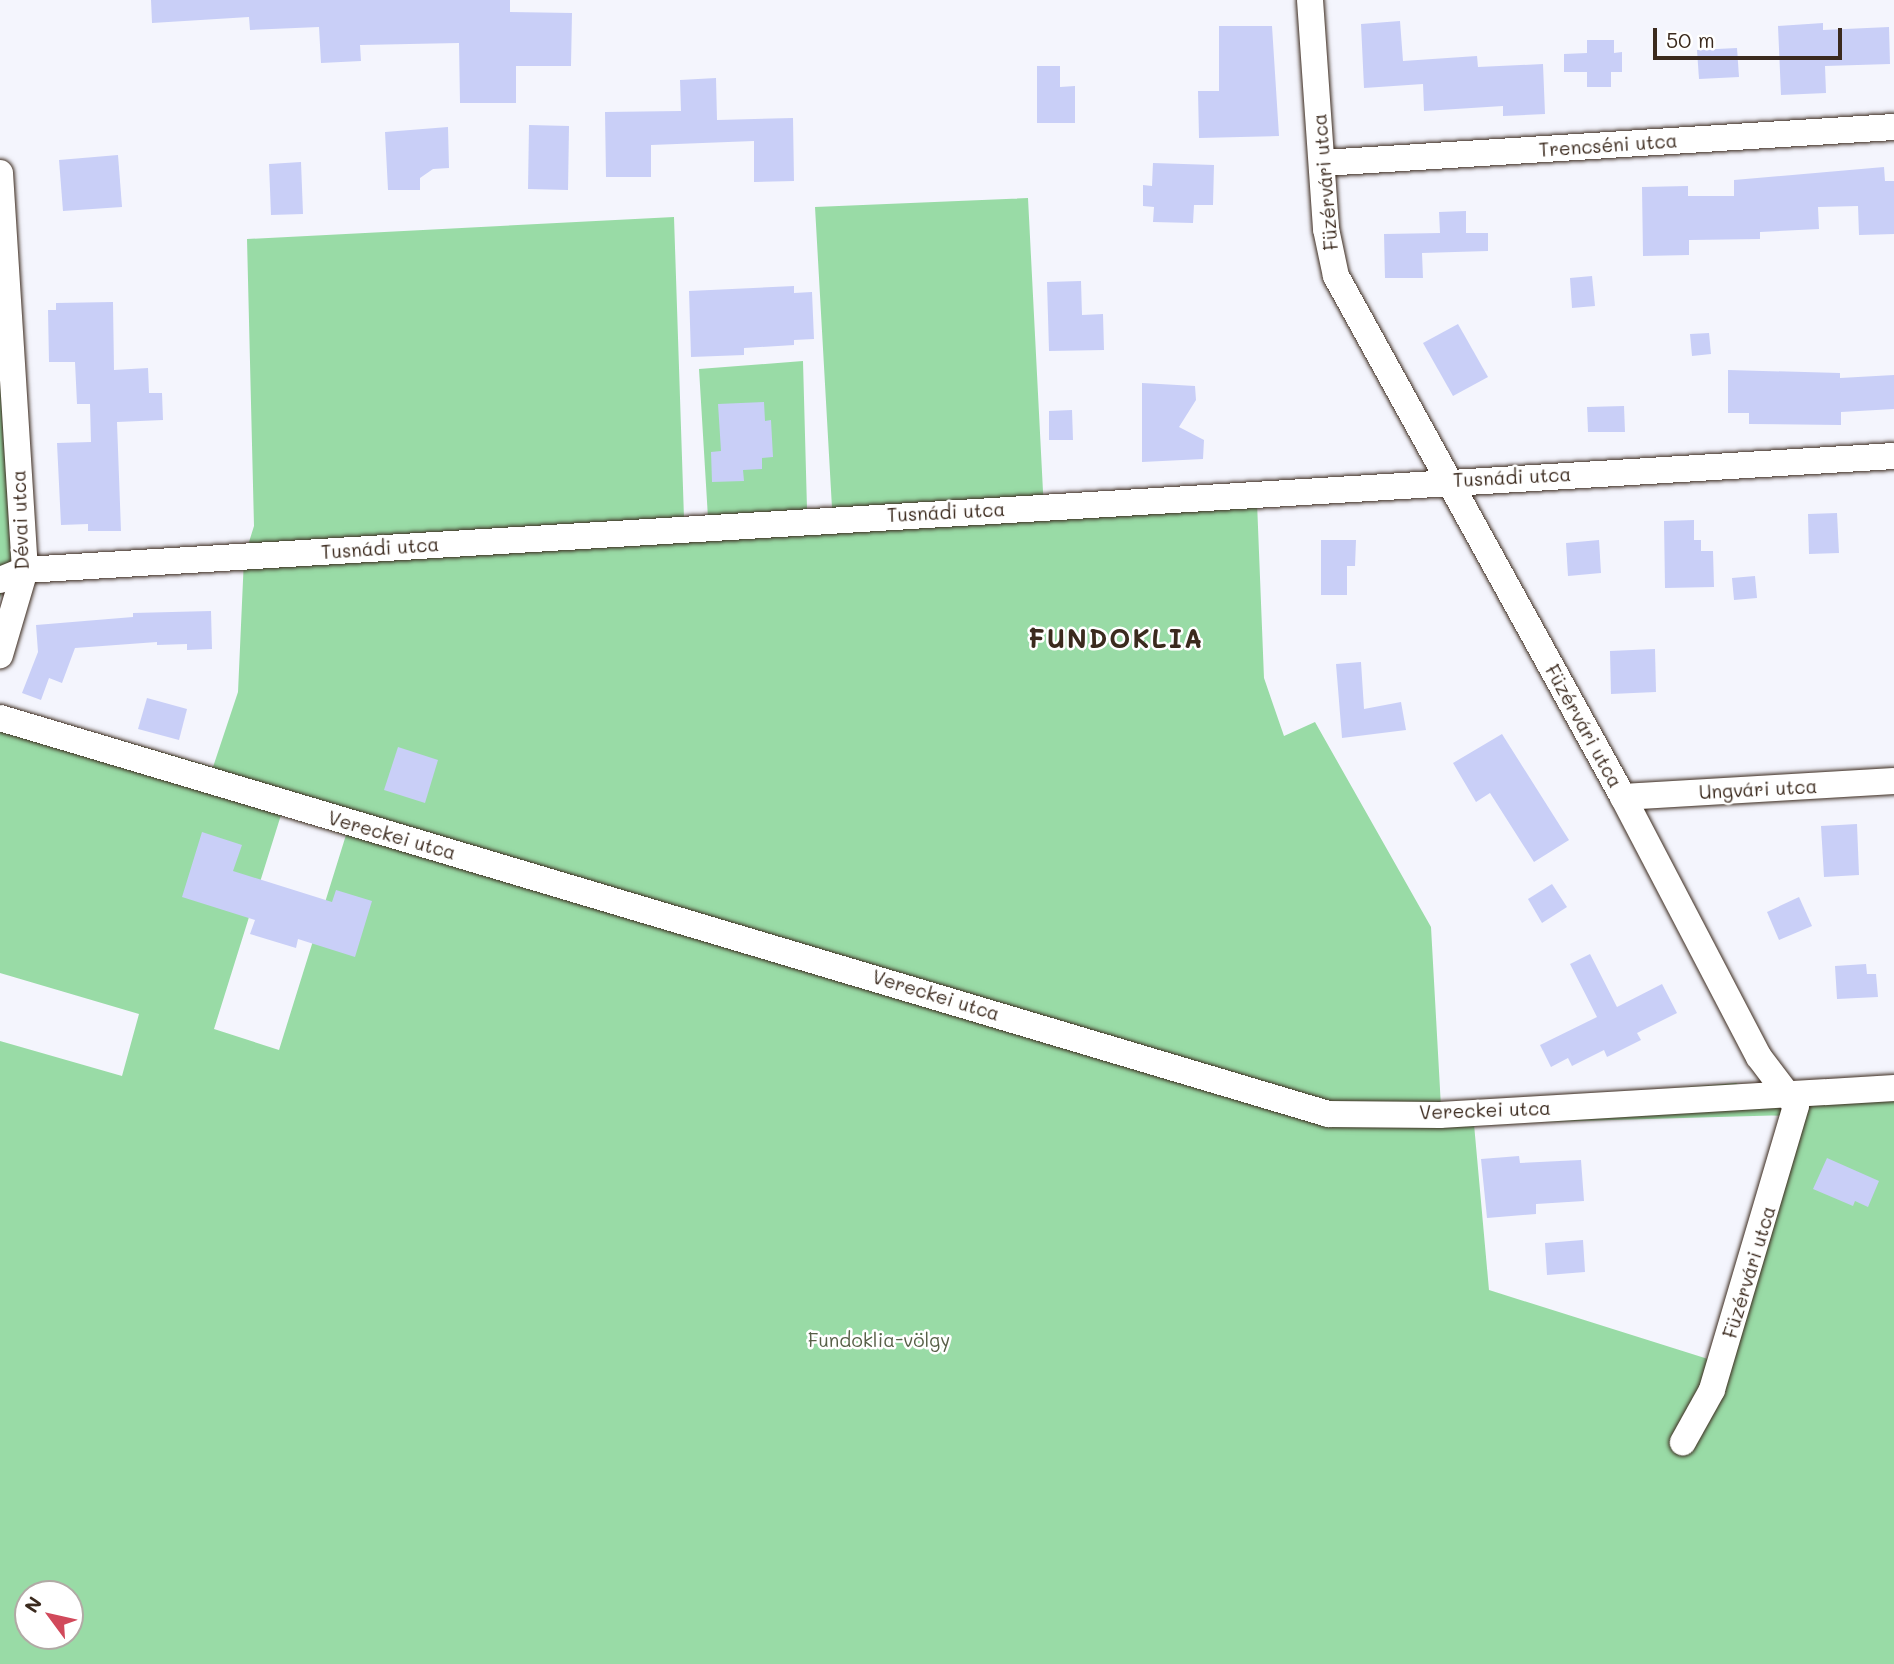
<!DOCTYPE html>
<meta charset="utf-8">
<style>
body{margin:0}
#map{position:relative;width:1894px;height:1664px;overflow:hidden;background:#f4f5fd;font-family:Mali,sans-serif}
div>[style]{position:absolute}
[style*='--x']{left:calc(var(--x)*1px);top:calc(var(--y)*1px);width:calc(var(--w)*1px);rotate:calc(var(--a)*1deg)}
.green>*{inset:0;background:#99dba6}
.building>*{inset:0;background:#c9cff7}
.roads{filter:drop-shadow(0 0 2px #3b2a1e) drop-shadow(0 0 2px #3b2a1e)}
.minor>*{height:26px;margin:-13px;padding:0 13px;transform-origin:13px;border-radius:13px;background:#fff}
span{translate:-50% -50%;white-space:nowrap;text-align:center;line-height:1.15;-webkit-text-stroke:5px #fff;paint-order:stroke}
.street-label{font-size:19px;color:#3b2a1e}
.park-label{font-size:19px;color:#575f47}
.district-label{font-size:26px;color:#3b2a1e;font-weight:700;letter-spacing:2px}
.north{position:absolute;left:14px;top:1580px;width:70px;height:70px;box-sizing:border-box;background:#fff;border:2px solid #b1aaa5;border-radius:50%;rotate:303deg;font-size:19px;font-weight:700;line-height:28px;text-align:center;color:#3b2a1e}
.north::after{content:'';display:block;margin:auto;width:24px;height:32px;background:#d1495b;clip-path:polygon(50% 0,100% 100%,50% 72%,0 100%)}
.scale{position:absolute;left:1653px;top:28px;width:189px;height:32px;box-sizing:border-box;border:4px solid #3b2a1e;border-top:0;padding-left:9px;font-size:21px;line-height:24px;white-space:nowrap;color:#3b2a1e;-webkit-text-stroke:5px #fff;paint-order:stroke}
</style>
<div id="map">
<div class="green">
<div style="clip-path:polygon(evenodd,1028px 198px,1044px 511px,1257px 502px,1264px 678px,1284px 736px,1315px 722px,1431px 927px,1441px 1107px,1736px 1083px,1769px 1103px,1894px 1095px,1894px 1664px,0 1664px,0 1041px,122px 1076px,139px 1014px,0 973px,0 705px,213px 767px,238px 692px,244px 558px,254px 526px,247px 239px,674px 217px,684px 518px,708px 518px,699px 369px,803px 361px,807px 509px,832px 508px,815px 207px,1028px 198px,281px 815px,346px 835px,279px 1050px,214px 1029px,281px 815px,1028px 198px,1789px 1115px,1708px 1359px,1489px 1290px,1474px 1124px,1789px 1115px,1028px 198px,28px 1594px,70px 1594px,70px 1636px,28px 1636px,28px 1594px)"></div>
<div style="clip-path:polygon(0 374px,11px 559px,0 598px)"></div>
</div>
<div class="building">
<div style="clip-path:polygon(151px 0,510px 0,510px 12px,572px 13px,571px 66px,516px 66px,516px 103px,460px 103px,459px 43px,360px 45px,361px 61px,321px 63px,319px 27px,250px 30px,249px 17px,152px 23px)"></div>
<div style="clip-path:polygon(1400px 21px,1403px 61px,1477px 56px,1478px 67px,1543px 64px,1545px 114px,1503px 116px,1503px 106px,1424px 111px,1423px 84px,1364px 88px,1361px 24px)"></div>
<div style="clip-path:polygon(1823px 23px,1823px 30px,1889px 27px,1890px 64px,1825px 66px,1826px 93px,1781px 95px,1778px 26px)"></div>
<div style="clip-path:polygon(1219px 26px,1272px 26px,1279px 136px,1199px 138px,1198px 91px,1219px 91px)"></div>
<div style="clip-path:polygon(1587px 40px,1614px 40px,1614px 53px,1622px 52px,1622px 72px,1611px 72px,1611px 87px,1587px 87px,1587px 72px,1564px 72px,1564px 54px,1587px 53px)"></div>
<div style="clip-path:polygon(1737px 48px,1739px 77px,1699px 79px,1697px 50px)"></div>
<div style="clip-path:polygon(1037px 66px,1060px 66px,1060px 87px,1075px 86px,1075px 123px,1037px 123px)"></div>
<div style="clip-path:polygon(716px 78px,717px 120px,793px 118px,794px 181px,754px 182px,754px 141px,651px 145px,651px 177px,606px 177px,605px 112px,681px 111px,680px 80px)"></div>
<div style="clip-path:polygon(529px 125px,569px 126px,568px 190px,528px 189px)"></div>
<div style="clip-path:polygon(448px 127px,449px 168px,433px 169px,420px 178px,420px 190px,388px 190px,385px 132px)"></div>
<div style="clip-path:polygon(118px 155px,122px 207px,63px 211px,59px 160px)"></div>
<div style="clip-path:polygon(301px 162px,303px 214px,271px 215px,269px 164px)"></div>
<div style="clip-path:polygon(1153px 163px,1214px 165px,1213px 205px,1194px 205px,1193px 223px,1153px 222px,1154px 207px,1143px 206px,1143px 185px,1152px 186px)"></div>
<div style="clip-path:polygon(1884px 167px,1885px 181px,1894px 181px,1894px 234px,1859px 235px,1858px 206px,1818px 207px,1819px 229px,1760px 232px,1760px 239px,1689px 240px,1689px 255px,1643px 256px,1642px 187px,1688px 186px,1688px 196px,1734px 196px,1734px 180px)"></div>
<div style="clip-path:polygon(1466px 211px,1466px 233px,1488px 233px,1488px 251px,1422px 253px,1423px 278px,1385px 278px,1384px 234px,1440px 233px,1439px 212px)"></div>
<div style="clip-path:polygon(1592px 276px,1595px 306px,1572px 308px,1570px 278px)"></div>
<div style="clip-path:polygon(1081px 281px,1082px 315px,1103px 314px,1104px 350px,1049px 351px,1047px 282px)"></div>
<div style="clip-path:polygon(794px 286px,794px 293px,812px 292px,814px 339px,794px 340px,794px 345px,744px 348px,744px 355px,691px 357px,689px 291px)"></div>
<div style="clip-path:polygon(113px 302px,114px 370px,148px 368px,149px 393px,162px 393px,163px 420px,117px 422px,121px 531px,88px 531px,88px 524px,61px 525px,57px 443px,91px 442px,90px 404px,77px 404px,75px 362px,49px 362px,48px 310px,56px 310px,56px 303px)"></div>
<div style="clip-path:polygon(1458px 324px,1488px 377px,1453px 396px,1423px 343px)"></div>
<div style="clip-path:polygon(1709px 333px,1711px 354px,1692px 356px,1690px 334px)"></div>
<div style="clip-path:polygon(1728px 370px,1840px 373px,1840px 378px,1894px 375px,1894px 409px,1841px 412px,1841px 425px,1749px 424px,1749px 413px,1728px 413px)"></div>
<div style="clip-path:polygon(1142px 383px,1195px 386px,1196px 400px,1179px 427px,1204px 440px,1203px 459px,1142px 462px)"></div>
<div style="clip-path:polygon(764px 402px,765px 421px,771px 420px,773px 457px,762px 458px,762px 469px,743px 470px,744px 481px,712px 482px,711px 452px,721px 451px,718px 404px)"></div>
<div style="clip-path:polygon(1624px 406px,1625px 432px,1588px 432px,1587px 407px)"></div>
<div style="clip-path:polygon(1072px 410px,1073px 440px,1049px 440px,1049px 411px)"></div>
<div style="clip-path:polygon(1837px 513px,1839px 553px,1809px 554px,1808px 514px)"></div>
<div style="clip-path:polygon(1694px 520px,1694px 540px,1701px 540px,1701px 551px,1713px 551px,1714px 587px,1665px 588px,1664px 521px)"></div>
<div style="clip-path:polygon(1321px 540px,1356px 540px,1355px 566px,1347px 566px,1347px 595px,1321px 595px)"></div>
<div style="clip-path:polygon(1599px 540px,1601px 573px,1568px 576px,1566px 543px)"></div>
<div style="clip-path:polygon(1755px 576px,1757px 598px,1734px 600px,1732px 578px)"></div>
<div style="clip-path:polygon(211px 611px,212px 649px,187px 650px,187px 644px,157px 645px,157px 642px,75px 648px,62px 683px,49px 678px,41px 700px,22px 693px,38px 652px,36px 625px,133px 617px,133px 613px)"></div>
<div style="clip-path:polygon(1655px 649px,1656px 692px,1611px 694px,1610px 651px)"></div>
<div style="clip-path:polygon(1361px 662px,1364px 709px,1401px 702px,1406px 730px,1342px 738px,1336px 664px)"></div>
<div style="clip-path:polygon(147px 698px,187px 709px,179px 740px,138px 729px)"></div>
<div style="clip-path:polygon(1502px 734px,1569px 840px,1534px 862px,1490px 793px,1476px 802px,1453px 763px)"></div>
<div style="clip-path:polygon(398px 747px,438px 760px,425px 803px,384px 790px)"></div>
<div style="clip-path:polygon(1857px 824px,1859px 875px,1824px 877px,1821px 826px)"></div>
<div style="clip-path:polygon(202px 832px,242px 845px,233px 871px,332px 902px,336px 890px,372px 901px,355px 957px,298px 939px,296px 948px,250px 934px,255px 920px,182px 897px)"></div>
<div style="clip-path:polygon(1552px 884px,1567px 907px,1542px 923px,1528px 899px)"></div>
<div style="clip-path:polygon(1799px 897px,1812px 926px,1779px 940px,1767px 912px)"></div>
<div style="clip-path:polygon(1590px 954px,1617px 1007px,1662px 984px,1677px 1013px,1637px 1033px,1641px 1040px,1607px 1057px,1604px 1050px,1572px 1066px,1568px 1058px,1551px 1067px,1540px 1045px,1597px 1017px,1570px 964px)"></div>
<div style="clip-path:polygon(1866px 964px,1867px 974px,1876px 974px,1878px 997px,1837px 999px,1835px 966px)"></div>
<div style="clip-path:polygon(1519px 1156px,1520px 1163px,1581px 1160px,1584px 1201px,1536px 1204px,1536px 1214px,1487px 1218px,1481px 1159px)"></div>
<div style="clip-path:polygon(1827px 1158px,1879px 1181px,1868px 1207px,1855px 1201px,1853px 1206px,1813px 1189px)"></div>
<div style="clip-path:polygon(1583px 1240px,1585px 1272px,1547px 1275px,1545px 1243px)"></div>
</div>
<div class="roads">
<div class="minor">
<div style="--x:1310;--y:0;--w:230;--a:86"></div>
<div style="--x:1326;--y:229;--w:48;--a:78"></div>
<div style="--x:1336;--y:276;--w:595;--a:61.15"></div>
<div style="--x:1623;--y:797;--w:293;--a:62.4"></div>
<div style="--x:1759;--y:1057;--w:61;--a:52.9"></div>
<div style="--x:1796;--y:1106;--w:296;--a:106.5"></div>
<div style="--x:1712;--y:1390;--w:60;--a:119.1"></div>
<div style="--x:1323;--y:163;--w:572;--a:-3.61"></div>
<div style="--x:0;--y:173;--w:398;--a:86.4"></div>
<div style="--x:25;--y:570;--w:89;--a:106.4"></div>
<div style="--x:0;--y:580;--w:27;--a:-22"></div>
<div style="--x:25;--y:570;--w:1872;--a:-3.49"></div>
<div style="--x:0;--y:718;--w:1386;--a:16.6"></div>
<div style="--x:1328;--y:1114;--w:112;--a:0.5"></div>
<div style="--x:1440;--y:1115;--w:455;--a:-3.4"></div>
<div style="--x:1623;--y:797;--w:271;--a:-3.4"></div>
</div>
</div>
<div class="street-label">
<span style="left:1608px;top:145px;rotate:-4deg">Trencséni utca</span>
<span style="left:1325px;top:182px;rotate:-95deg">Füzérvári utca</span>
<span style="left:1512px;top:477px;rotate:-3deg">Tusnádi utca</span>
<span style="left:946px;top:512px;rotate:-3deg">Tusnádi utca</span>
<span style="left:20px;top:520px;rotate:-92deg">Dévai utca</span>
<span style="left:380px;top:548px;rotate:-4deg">Tusnádi utca</span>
<span style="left:1584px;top:726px;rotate:61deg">Füzérvári utca</span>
<span style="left:1758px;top:789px;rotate:-3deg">Ungvári utca</span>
<span style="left:392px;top:835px;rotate:16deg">Vereckei utca</span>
<span style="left:936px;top:995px;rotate:17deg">Vereckei utca</span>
<span style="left:1485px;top:1110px;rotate:-2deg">Vereckei utca</span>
<span style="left:1749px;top:1272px;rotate:-73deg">Füzérvári utca</span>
</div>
<div class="park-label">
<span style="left:879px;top:1340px">Fundoklia-völgy</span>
</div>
<div class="district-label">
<span style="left:1116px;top:639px">FUNDOKLIA</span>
</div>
<div class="north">N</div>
<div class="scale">50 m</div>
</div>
